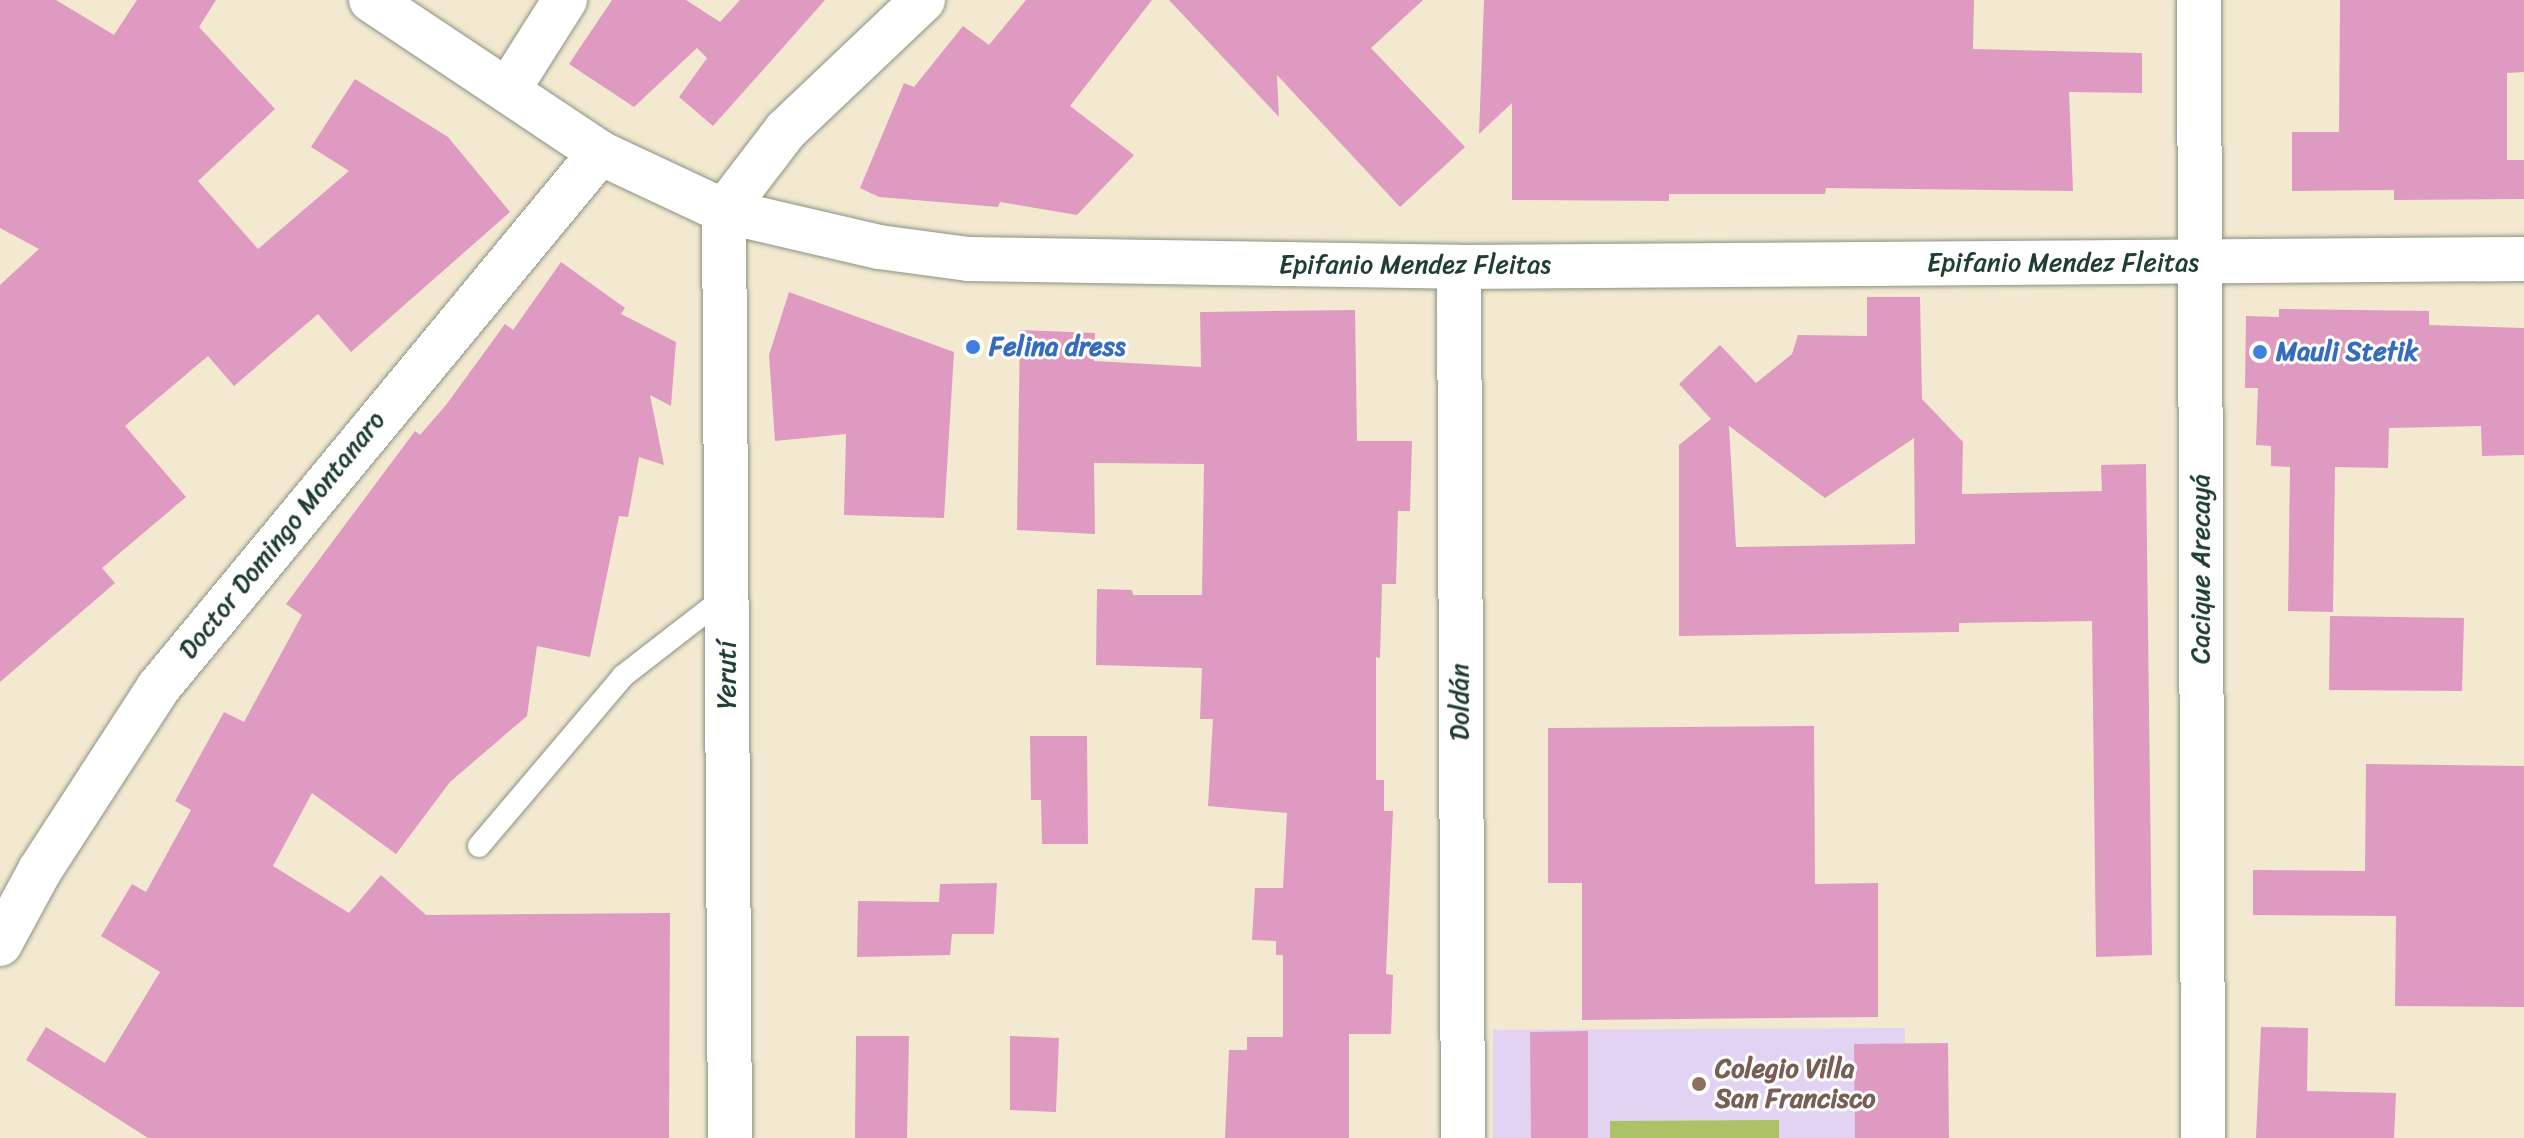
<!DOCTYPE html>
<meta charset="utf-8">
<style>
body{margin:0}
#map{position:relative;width:2524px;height:1138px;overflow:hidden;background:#f3e9d1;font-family:Sriracha,sans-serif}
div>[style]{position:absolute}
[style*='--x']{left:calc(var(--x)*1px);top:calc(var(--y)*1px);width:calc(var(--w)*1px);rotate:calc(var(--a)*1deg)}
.built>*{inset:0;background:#e3d3f2}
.green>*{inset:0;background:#adc166}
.building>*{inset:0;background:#df9ac1}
.roads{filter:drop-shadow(0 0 2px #899382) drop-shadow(0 0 2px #899382)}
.lane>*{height:22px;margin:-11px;padding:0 11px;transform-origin:11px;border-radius:11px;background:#fff}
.street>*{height:44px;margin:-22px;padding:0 22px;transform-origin:22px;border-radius:22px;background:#fff}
.secondary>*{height:44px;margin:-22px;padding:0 22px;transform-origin:22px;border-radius:22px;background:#fff}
.dots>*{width:22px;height:22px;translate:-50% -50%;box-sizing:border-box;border:4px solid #fff;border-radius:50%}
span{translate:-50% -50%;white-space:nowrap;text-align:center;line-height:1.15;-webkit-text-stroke:6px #fff;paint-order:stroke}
.street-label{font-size:26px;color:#1f3d34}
.shop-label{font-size:26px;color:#366cbe;font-weight:700}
.left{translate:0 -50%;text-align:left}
.education-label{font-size:26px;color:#785e54;font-weight:700}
</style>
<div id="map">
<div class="built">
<div style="clip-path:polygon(1905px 1028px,1905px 1138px,1493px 1138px,1493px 1030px)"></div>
</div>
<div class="green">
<div style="clip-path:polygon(1779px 1120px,1779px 1138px,1610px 1138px,1610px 1121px)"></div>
</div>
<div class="building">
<div style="clip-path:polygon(0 0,56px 0,114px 35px,137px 0,216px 0,199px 27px,275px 109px,198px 181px,258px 249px,349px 171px,311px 147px,355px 79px,448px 137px,510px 212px,351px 352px,318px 314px,234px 386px,208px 356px,125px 426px,186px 497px,102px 568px,115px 583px,0 682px,0 285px,39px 249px,0 228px)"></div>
<div style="clip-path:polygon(612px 0,686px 0,720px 22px,740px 0,825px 0,713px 126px,679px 97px,707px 58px,697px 48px,634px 107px,569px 64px)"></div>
<div style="clip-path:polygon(1026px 0,1152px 0,1070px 106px,1134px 155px,1077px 215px,1000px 202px,998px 207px,879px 197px,860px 188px,904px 83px,914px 87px,963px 26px,989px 45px)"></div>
<div style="clip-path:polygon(1169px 0,1423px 0,1371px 48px,1465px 147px,1400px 207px,1277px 75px,1279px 117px)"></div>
<div style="clip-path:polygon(1484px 0,1974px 0,1973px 49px,2142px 53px,2142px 93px,2069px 92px,2073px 191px,1826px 188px,1825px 194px,1669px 194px,1669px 201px,1512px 200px,1512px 103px,1479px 134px)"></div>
<div style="clip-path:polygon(2340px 0,2524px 0,2524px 72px,2507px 73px,2507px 160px,2524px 160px,2524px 199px,2394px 200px,2394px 190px,2292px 191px,2292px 132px,2339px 132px)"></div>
<div style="clip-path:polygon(561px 262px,625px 308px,621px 314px,676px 342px,671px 406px,650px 395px,664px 465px,639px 457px,628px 517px,619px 516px,590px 657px,537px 646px,527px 716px,450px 782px,396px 854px,312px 793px,273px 866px,349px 913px,381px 875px,426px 915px,670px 913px,669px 1138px,148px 1138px,26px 1060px,46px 1027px,105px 1063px,160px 972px,101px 936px,132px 884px,146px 892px,191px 810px,175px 801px,224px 712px,244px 722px,302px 615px,286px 604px,415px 431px,420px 435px,446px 405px,505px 324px,513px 330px)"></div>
<div style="clip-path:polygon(789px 292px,954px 352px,944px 518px,844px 515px,846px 434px,775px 441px,769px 355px)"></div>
<div style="clip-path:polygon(evenodd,1867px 297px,1920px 297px,1922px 399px,1963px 442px,1962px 494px,2102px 491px,2101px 465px,2146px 464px,2152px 955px,2096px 957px,2092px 621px,1959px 623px,1959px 632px,1679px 636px,1679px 445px,1711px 419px,1679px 384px,1720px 345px,1756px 383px,1792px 354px,1798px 335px,1867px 336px,1867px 297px,1729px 426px,1825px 498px,1914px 438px,1915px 544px,1736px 547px,1729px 426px)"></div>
<div style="clip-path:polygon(2279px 309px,2429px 311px,2429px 325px,2524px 328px,2524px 455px,2482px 456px,2481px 426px,2389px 428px,2388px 468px,2335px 467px,2333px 612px,2288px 611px,2290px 467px,2271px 466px,2271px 446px,2256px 445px,2258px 388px,2245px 388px,2246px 316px,2279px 317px)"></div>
<div style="clip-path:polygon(1355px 310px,1357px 441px,1412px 441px,1410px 511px,1398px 511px,1396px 584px,1382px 584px,1380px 658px,1376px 657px,1376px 780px,1384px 780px,1384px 811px,1393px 811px,1386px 974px,1393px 975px,1391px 1034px,1349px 1034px,1349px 1138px,1225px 1138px,1229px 1050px,1247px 1050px,1247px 1037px,1283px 1037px,1283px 955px,1276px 955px,1276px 941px,1252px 940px,1255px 888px,1283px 888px,1287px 813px,1208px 806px,1213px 719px,1200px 719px,1202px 668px,1096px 665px,1097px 589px,1132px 590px,1133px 595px,1202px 595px,1204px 464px,1094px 463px,1095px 534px,1017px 530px,1020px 330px,1095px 333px,1094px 361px,1201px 367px,1200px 312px)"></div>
<div style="clip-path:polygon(2330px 616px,2464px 618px,2462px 691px,2329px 690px)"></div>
<div style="clip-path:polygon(1814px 726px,1815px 884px,1878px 883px,1878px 1017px,1582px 1020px,1582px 883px,1548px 883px,1548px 728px)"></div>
<div style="clip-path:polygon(1030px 736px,1087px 736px,1088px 844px,1042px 844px,1041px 800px,1031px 800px)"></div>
<div style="clip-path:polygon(2366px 764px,2524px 766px,2524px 1007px,2395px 1006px,2396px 916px,2253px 915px,2253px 870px,2365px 871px)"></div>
<div style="clip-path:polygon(997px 883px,994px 934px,952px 934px,950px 955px,857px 957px,858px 901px,939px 902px,940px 884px)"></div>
<div style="clip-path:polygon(2261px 1027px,2308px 1028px,2307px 1091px,2396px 1093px,2394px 1138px,2256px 1138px)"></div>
<div style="clip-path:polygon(1588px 1031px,1588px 1138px,1531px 1138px,1530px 1032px)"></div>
<div style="clip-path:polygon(856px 1036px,909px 1036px,907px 1138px,855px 1138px)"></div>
<div style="clip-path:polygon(1010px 1036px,1059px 1038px,1056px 1112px,1010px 1110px)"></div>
<div style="clip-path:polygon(1948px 1043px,1949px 1138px,1855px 1138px,1854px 1044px)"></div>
</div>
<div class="roads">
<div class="lane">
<div style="--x:479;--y:846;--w:223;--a:-49.7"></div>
<div style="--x:623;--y:676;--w:130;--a:-37.8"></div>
</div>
<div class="street">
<div style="--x:2199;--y:0;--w:262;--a:89.8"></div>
<div style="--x:508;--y:90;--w:107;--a:-57.7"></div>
<div style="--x:1459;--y:267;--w:871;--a:89.74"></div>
<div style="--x:0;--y:944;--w:84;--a:-61.6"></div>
<div style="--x:40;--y:870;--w:217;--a:-57"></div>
<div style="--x:158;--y:688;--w:694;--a:-50.44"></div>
<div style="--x:730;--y:1138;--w:927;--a:-90.37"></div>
<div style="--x:724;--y:211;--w:102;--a:-52.6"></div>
<div style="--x:786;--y:130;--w:189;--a:-43.5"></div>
</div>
<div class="secondary">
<div style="--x:371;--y:0;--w:275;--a:33.7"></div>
<div style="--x:600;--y:153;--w:137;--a:25.1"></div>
<div style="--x:724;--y:211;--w:159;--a:13.1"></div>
<div style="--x:879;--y:247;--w:90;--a:7.7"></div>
<div style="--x:968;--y:259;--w:491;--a:0.9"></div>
<div style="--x:1459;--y:267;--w:1065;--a:-0.43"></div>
<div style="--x:2200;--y:262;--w:876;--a:89.8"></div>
</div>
</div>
<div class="dots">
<div style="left:973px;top:347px;background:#3f7fe0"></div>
<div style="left:2260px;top:352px;background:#3f7fe0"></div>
<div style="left:1699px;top:1084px;background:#8d6e63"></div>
</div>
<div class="street-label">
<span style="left:2063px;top:263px">Epifanio Mendez Fleitas</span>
<span style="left:1415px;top:265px">Epifanio Mendez Fleitas</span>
<span style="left:282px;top:535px;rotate:-51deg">Doctor Domingo Montanaro</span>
<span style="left:2201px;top:569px;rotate:-90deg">Cacique Arecayá</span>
<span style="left:727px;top:675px;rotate:-90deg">Yerutí</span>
<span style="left:1460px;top:702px;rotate:-90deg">Doldán</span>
</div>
<div class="shop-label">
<span class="left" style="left:989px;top:347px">Felina dress</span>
<span class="left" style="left:2276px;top:352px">Mauli Stetik</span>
</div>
<div class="education-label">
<span class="left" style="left:1715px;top:1084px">Colegio Villa<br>San Francisco</span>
</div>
</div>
